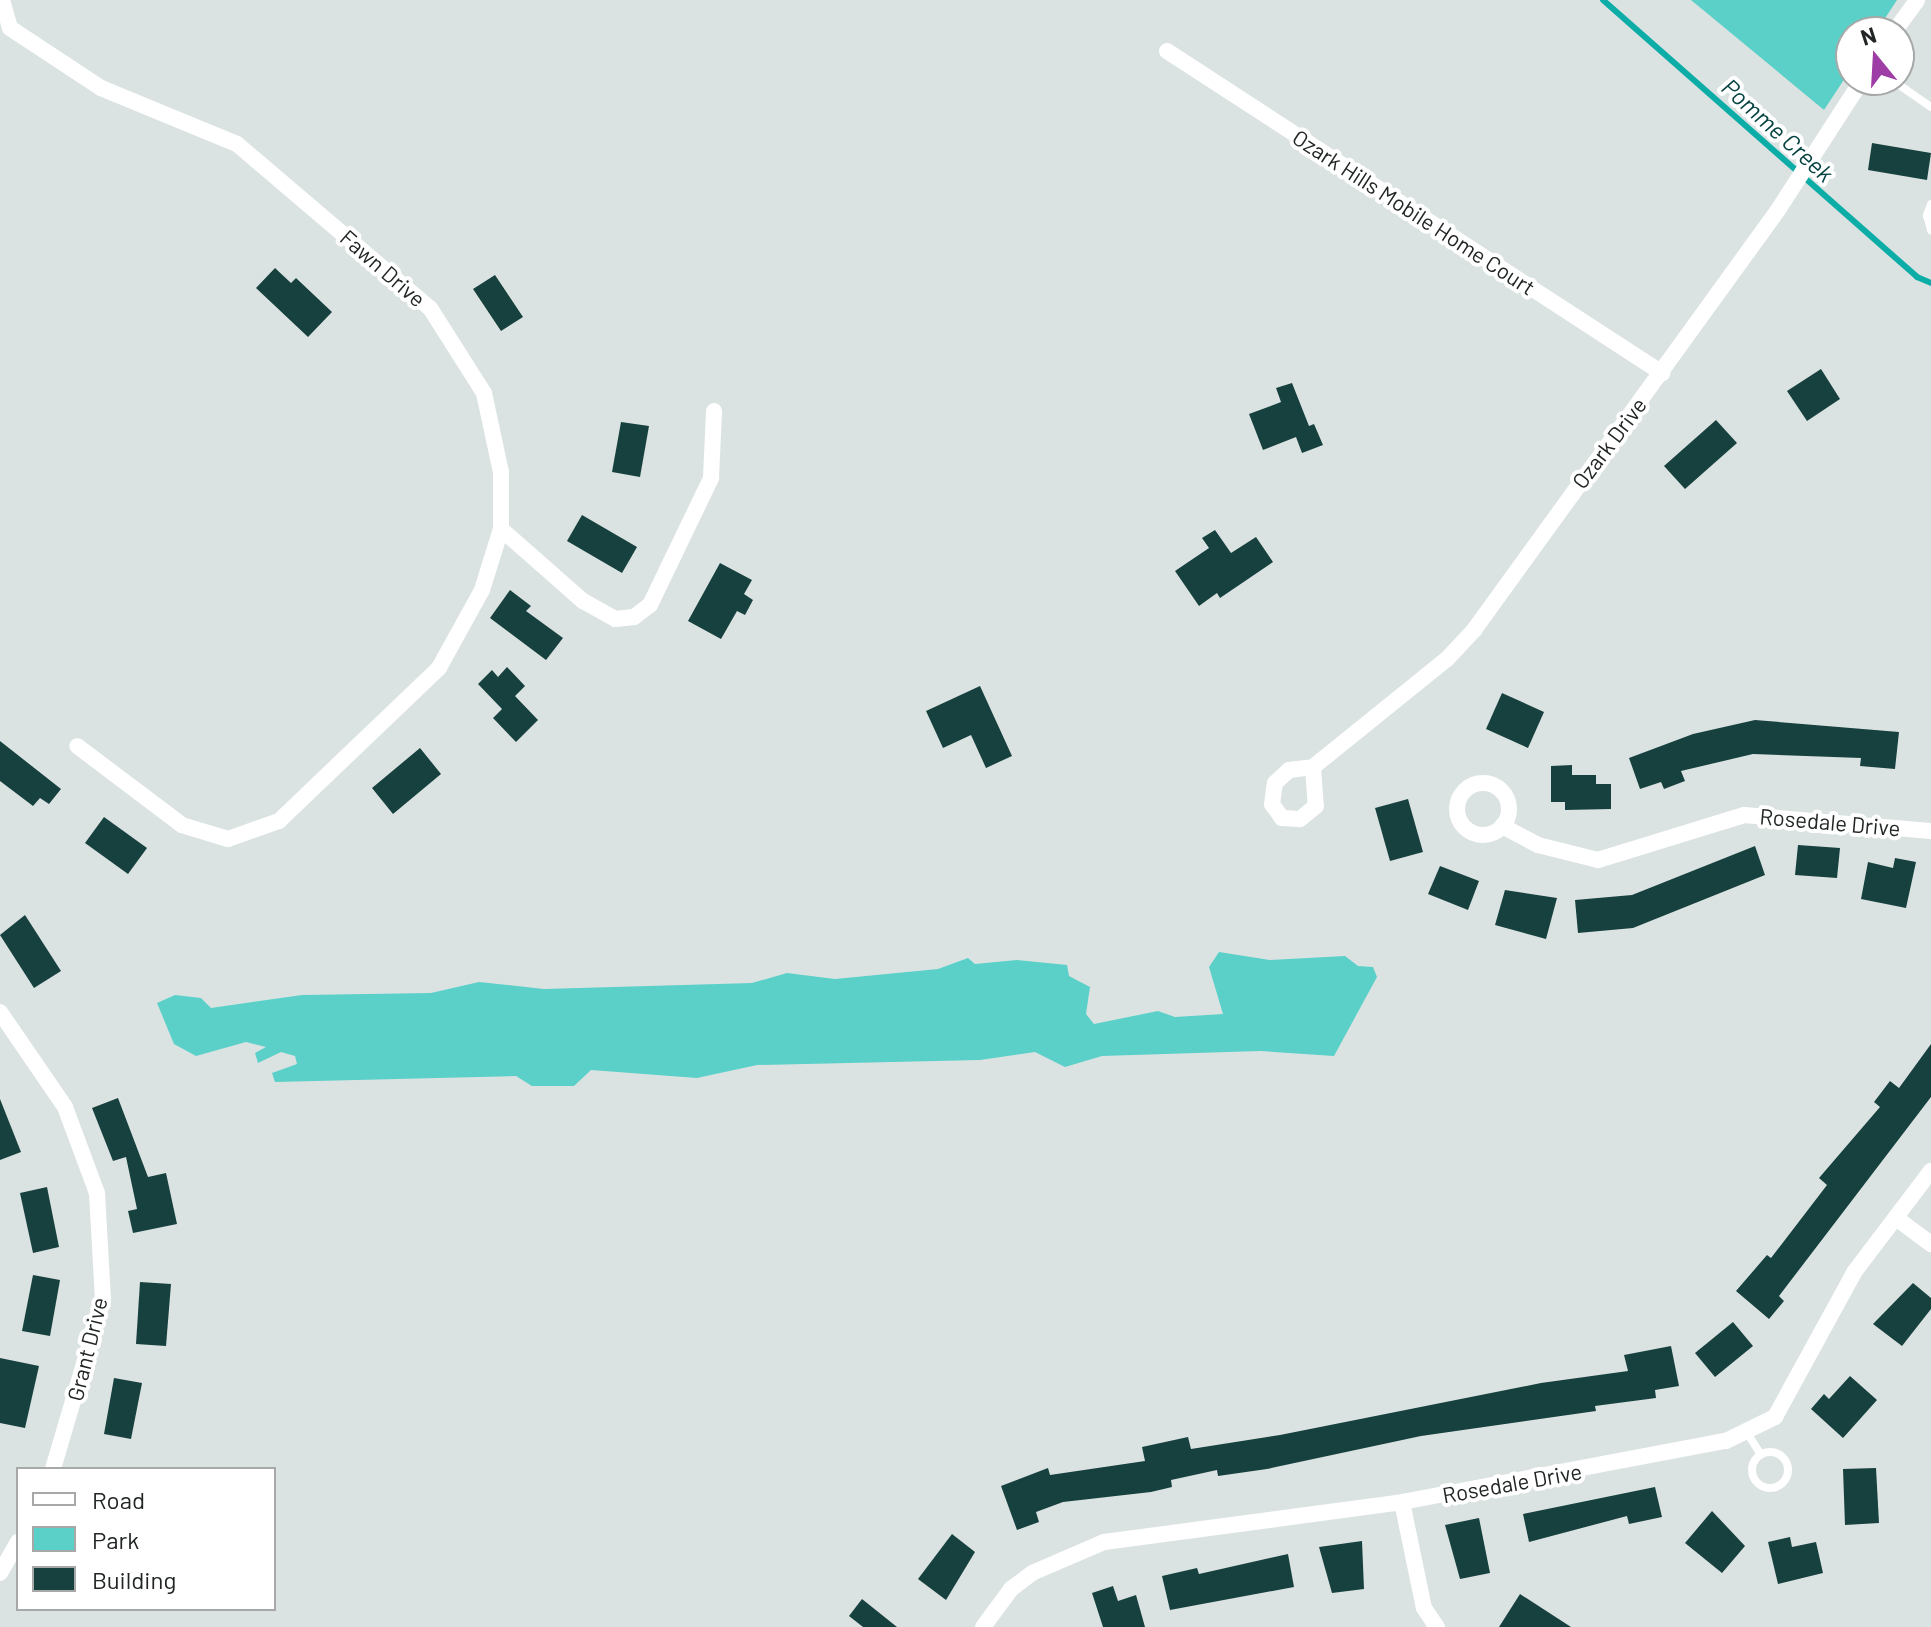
<!DOCTYPE html>
<style>
body{margin:0}
#map{position:relative;width:1931px;height:1627px;overflow:hidden;background:#dbe3e2;font-family:Barlow,sans-serif}
div>[style]{position:absolute}
[style*='--x']{left:calc(var(--x)*1px);top:calc(var(--y)*1px);width:calc(var(--w)*1px);rotate:calc(var(--a)*1deg)}
.green>*{inset:0;background:#5bd0c9}
.stream>*{height:6px;margin:-3px;padding:0 3px;transform-origin:3px;border-radius:3px;background:#0cada7}
.building>*{inset:0;background:#17413e}
.lane>*{height:8px;margin:-4px;padding:0 4px;transform-origin:4px;border-radius:4px;background:#fff}
.lane>.ring{margin:-4px;padding:0;box-sizing:content-box;background:none;border:8px solid #fff;border-radius:50%}
.street>*{height:16px;margin:-8px;padding:0 8px;transform-origin:8px;border-radius:8px;background:#fff}
.street>.ring{margin:-8px;padding:0;box-sizing:content-box;background:none;border:16px solid #fff;border-radius:50%}
span{translate:-50% -50%;white-space:nowrap;text-align:center;line-height:1.15;-webkit-text-stroke:8px #fff;paint-order:stroke}
.street-label{font-size:22px;color:#222525}
.water-label{font-size:24px;color:#064442;font-style:italic}
.legend{position:absolute;left:16px;top:1467px;width:260px;height:144px;box-sizing:border-box;background:#fff;border:2px solid #a7a8a8;margin:0;padding:10px 14px;list-style:none;font-size:24px;color:#222525}
.legend li{display:flex;align-items:center;gap:16px;height:40px}
.legend b{width:40px;border:2px solid #a7a8a8}
.north{position:absolute;left:1835px;top:16px;width:80px;height:80px;box-sizing:border-box;background:#fff;border:2px solid #a7a8a8;border-radius:50%;rotate:342deg;font-size:22px;font-weight:700;line-height:32px;text-align:center;color:#222525}
.north::after{content:'';display:block;margin:auto;width:28px;height:36px;background:#9d3da5;clip-path:polygon(50% 0,100% 100%,50% 72%,0 100%)}
</style>
<div id="map">
<div class="green">
<div style="clip-path:polygon(1691px 0,1897px 0,1876px 32px,1851px 32px,1851px 69px,1824px 110px)"></div>
<div style="clip-path:polygon(1219px 952px,1270px 960px,1345px 956px,1358px 966px,1373px 967px,1377px 977px,1334px 1056px,1260px 1051px,1102px 1056px,1065px 1067px,1035px 1052px,980px 1060px,757px 1065px,697px 1078px,591px 1070px,574px 1086px,532px 1086px,516px 1076px,275px 1082px,272px 1073px,297px 1064px,295px 1056px,281px 1052px,258px 1063px,255px 1053px,266px 1047px,246px 1042px,196px 1056px,174px 1044px,157px 1003px,175px 995px,201px 998px,211px 1008px,302px 995px,431px 993px,479px 982px,544px 989px,752px 983px,787px 973px,835px 979px,938px 969px,968px 958px,975px 964px,1017px 960px,1067px 965px,1069px 976px,1090px 987px,1086px 1014px,1094px 1024px,1158px 1011px,1175px 1017px,1223px 1014px,1209px 967px)"></div>
</div>
<div class="stream">
<div style="--x:1603;--y:0;--w:419;--a:41.4"></div>
<div style="--x:1917;--y:277;--w:15;--a:23"></div>
</div>
<div class="building">
<div style="clip-path:polygon(1872px 143px,1931px 153px,1927px 180px,1868px 170px)"></div>
<div style="clip-path:polygon(275px 268px,291px 283px,296px 278px,332px 312px,308px 337px,256px 288px)"></div>
<div style="clip-path:polygon(495px 275px,523px 317px,501px 331px,473px 289px)"></div>
<div style="clip-path:polygon(1821px 369px,1840px 399px,1807px 421px,1787px 391px)"></div>
<div style="clip-path:polygon(1292px 383px,1309px 426px,1314px 424px,1323px 445px,1302px 453px,1296px 437px,1263px 450px,1249px 414px,1281px 402px,1276px 388px)"></div>
<div style="clip-path:polygon(1716px 420px,1737px 443px,1685px 489px,1664px 466px)"></div>
<div style="clip-path:polygon(621px 422px,649px 426px,640px 477px,612px 472px)"></div>
<div style="clip-path:polygon(582px 515px,637px 547px,622px 573px,567px 541px)"></div>
<div style="clip-path:polygon(1215px 530px,1231px 553px,1256px 537px,1273px 562px,1220px 598px,1217px 593px,1199px 606px,1175px 571px,1209px 548px,1202px 538px)"></div>
<div style="clip-path:polygon(720px 563px,752px 580px,744px 594px,753px 600px,745px 615px,737px 611px,721px 639px,688px 621px)"></div>
<div style="clip-path:polygon(510px 590px,531px 606px,526px 611px,563px 638px,546px 660px,490px 618px)"></div>
<div style="clip-path:polygon(507px 667px,525px 686px,515px 696px,538px 720px,516px 742px,493px 718px,502px 709px,478px 684px,492px 670px,498px 677px)"></div>
<div style="clip-path:polygon(980px 686px,1012px 756px,986px 768px,971px 735px,943px 748px,926px 711px)"></div>
<div style="clip-path:polygon(1502px 693px,1544px 712px,1528px 748px,1486px 729px)"></div>
<div style="clip-path:polygon(1755px 720px,1899px 732px,1895px 769px,1860px 766px,1861px 758px,1753px 754px,1681px 771px,1685px 781px,1664px 789px,1661px 782px,1640px 789px,1629px 758px,1693px 734px)"></div>
<div style="clip-path:polygon(0 741px,61px 789px,49px 804px,40px 798px,33px 806px,0 781px)"></div>
<div style="clip-path:polygon(420px 748px,441px 774px,393px 814px,372px 788px)"></div>
<div style="clip-path:polygon(1572px 765px,1572px 775px,1596px 775px,1596px 784px,1611px 784px,1611px 809px,1565px 810px,1565px 802px,1551px 802px,1551px 766px)"></div>
<div style="clip-path:polygon(1408px 799px,1423px 852px,1390px 861px,1375px 808px)"></div>
<div style="clip-path:polygon(104px 817px,147px 848px,128px 874px,85px 843px)"></div>
<div style="clip-path:polygon(1798px 845px,1840px 848px,1837px 878px,1795px 875px)"></div>
<div style="clip-path:polygon(1755px 846px,1765px 875px,1633px 928px,1578px 933px,1575px 900px,1632px 895px)"></div>
<div style="clip-path:polygon(1895px 858px,1916px 862px,1906px 908px,1861px 899px,1868px 862px,1893px 868px)"></div>
<div style="clip-path:polygon(1440px 866px,1479px 881px,1468px 910px,1428px 894px)"></div>
<div style="clip-path:polygon(1505px 890px,1557px 898px,1546px 939px,1495px 925px)"></div>
<div style="clip-path:polygon(25px 915px,61px 971px,34px 988px,0 935px)"></div>
<div style="clip-path:polygon(1931px 1044px,1931px 1097px,1779px 1296px,1784px 1301px,1769px 1319px,1736px 1291px,1767px 1255px,1771px 1258px,1827px 1185px,1819px 1178px,1880px 1107px,1874px 1102px,1890px 1081px,1899px 1088px)"></div>
<div style="clip-path:polygon(118px 1098px,148px 1177px,166px 1173px,177px 1224px,133px 1233px,128px 1211px,137px 1209px,126px 1157px,113px 1161px,92px 1108px)"></div>
<div style="clip-path:polygon(0 1099px,21px 1152px,0 1160px)"></div>
<div style="clip-path:polygon(47px 1187px,59px 1247px,33px 1253px,20px 1193px)"></div>
<div style="clip-path:polygon(33px 1275px,60px 1280px,50px 1336px,22px 1331px)"></div>
<div style="clip-path:polygon(140px 1282px,171px 1284px,166px 1346px,136px 1344px)"></div>
<div style="clip-path:polygon(1913px 1283px,1931px 1298px,1931px 1309px,1902px 1346px,1873px 1324px)"></div>
<div style="clip-path:polygon(1733px 1322px,1753px 1346px,1715px 1377px,1695px 1353px)"></div>
<div style="clip-path:polygon(1671px 1346px,1679px 1386px,1655px 1390px,1656px 1398px,1595px 1406px,1596px 1411px,1421px 1436px,1267px 1469px,1218px 1476px,1217px 1470px,1171px 1480px,1172px 1487px,1151px 1492px,1063px 1502px,1036px 1512px,1039px 1522px,1017px 1530px,1001px 1486px,1048px 1468px,1050px 1475px,1145px 1461px,1142px 1447px,1188px 1437px,1191px 1449px,1280px 1435px,1541px 1383px,1628px 1371px,1624px 1355px)"></div>
<div style="clip-path:polygon(0 1358px,39px 1366px,25px 1428px,0 1423px)"></div>
<div style="clip-path:polygon(1850px 1376px,1877px 1400px,1843px 1438px,1811px 1409px,1824px 1394px,1829px 1399px)"></div>
<div style="clip-path:polygon(114px 1378px,142px 1383px,131px 1439px,104px 1434px)"></div>
<div style="clip-path:polygon(1876px 1468px,1879px 1523px,1845px 1525px,1843px 1469px)"></div>
<div style="clip-path:polygon(1655px 1487px,1662px 1517px,1629px 1524px,1627px 1516px,1529px 1542px,1523px 1514px)"></div>
<div style="clip-path:polygon(1712px 1511px,1745px 1546px,1722px 1573px,1685px 1543px)"></div>
<div style="clip-path:polygon(1479px 1518px,1490px 1573px,1460px 1579px,1445px 1525px)"></div>
<div style="clip-path:polygon(952px 1534px,975px 1552px,946px 1600px,918px 1579px)"></div>
<div style="clip-path:polygon(1790px 1537px,1792px 1547px,1816px 1542px,1823px 1573px,1778px 1584px,1768px 1542px)"></div>
<div style="clip-path:polygon(1362px 1541px,1364px 1589px,1332px 1593px,1319px 1547px)"></div>
<div style="clip-path:polygon(1288px 1554px,1294px 1587px,1170px 1610px,1162px 1576px,1197px 1568px,1199px 1574px)"></div>
<div style="clip-path:polygon(1113px 1586px,1118px 1601px,1136px 1595px,1145px 1627px,1103px 1627px,1092px 1593px)"></div>
<div style="clip-path:polygon(1520px 1594px,1571px 1627px,1499px 1627px)"></div>
<div style="clip-path:polygon(862px 1599px,897px 1627px,863px 1627px,849px 1616px)"></div>
</div>
<div class="lane">
<div style="--x:1892;--y:80;--w:47;--a:34.7"></div>
<div style="--x:1931;--y:204;--w:12;--a:110"></div>
<div style="--x:1927;--y:215;--w:16;--a:75"></div>
<div style="--x:1746;--y:1431;--w:28;--a:58"></div>
<div class="ring" style="left:1752px;top:1452px;width:28px;height:28px"></div>
</div>
<div class="street">
<div style="--x:2;--y:0;--w:29;--a:74"></div>
<div style="--x:10;--y:28;--w:109;--a:33.4"></div>
<div style="--x:101;--y:88;--w:147;--a:22.4"></div>
<div style="--x:237;--y:144;--w:253;--a:40.4"></div>
<div style="--x:430;--y:308;--w:101;--a:57.6"></div>
<div style="--x:484;--y:393;--w:81;--a:77.9"></div>
<div style="--x:501;--y:472;--w:57;--a:90"></div>
<div style="--x:501;--y:529;--w:64;--a:107.3"></div>
<div style="--x:482;--y:590;--w:89;--a:118.9"></div>
<div style="--x:439;--y:668;--w:221;--a:136.3"></div>
<div style="--x:279;--y:821;--w:54;--a:160.6"></div>
<div style="--x:228;--y:839;--w:48;--a:-163.1"></div>
<div style="--x:182;--y:825;--w:131;--a:-143"></div>
<div style="--x:1894;--y:32;--w:39;--a:-54"></div>
<div style="--x:1167;--y:51;--w:591;--a:33.04"></div>
<div style="--x:501;--y:529;--w:109;--a:41.3"></div>
<div style="--x:583;--y:601;--w:37;--a:29"></div>
<div style="--x:615;--y:619;--w:19;--a:-6"></div>
<div style="--x:634;--y:617;--w:20;--a:-37"></div>
<div style="--x:650;--y:605;--w:141;--a:-64.3"></div>
<div style="--x:711;--y:478;--w:67;--a:-87.4"></div>
<div style="--x:1313;--y:767;--w:39;--a:86"></div>
<div style="--x:1316;--y:806;--w:21;--a:141"></div>
<div style="--x:1300;--y:819;--w:18;--a:-177"></div>
<div style="--x:1282;--y:818;--w:17;--a:-126"></div>
<div style="--x:1272;--y:804;--w:21;--a:-82"></div>
<div style="--x:1275;--y:783;--w:19;--a:-43"></div>
<div style="--x:1289;--y:770;--w:24;--a:-7"></div>
<div style="--x:1313;--y:767;--w:172;--a:-38.9"></div>
<div style="--x:1447;--y:659;--w:40;--a:-47"></div>
<div style="--x:1474;--y:630;--w:518;--a:-54.1"></div>
<div style="--x:1778;--y:210;--w:155;--a:-57.1"></div>
<div class="ring" style="left:1457px;top:783px;width:36px;height:36px"></div>
<div style="--x:1502;--y:826;--w:41;--a:27.8"></div>
<div style="--x:1538;--y:845;--w:62;--a:14"></div>
<div style="--x:1598;--y:860;--w:153;--a:-17.1"></div>
<div style="--x:1744;--y:815;--w:188;--a:4.9"></div>
<div style="--x:0;--y:1012;--w:115;--a:55.6"></div>
<div style="--x:65;--y:1107;--w:92;--a:69.6"></div>
<div style="--x:97;--y:1193;--w:106;--a:86.8"></div>
<div style="--x:103;--y:1299;--w:177;--a:106.4"></div>
<div style="--x:1896;--y:1218;--w:44;--a:36.6"></div>
<div style="--x:1402;--y:1502;--w:108;--a:78.3"></div>
<div style="--x:1424;--y:1608;--w:23;--a:56"></div>
<div style="--x:0;--y:1573;--w:36;--a:-60"></div>
<div style="--x:983;--y:1627;--w:47;--a:-53.6"></div>
<div style="--x:1011;--y:1589;--w:26;--a:-37"></div>
<div style="--x:1032;--y:1573;--w:78;--a:-23.3"></div>
<div style="--x:1104;--y:1542;--w:301;--a:-7.6"></div>
<div style="--x:1402;--y:1502;--w:330;--a:-10.7"></div>
<div style="--x:1726;--y:1441;--w:55;--a:-26.1"></div>
<div style="--x:1775;--y:1417;--w:166;--a:-61.3"></div>
<div style="--x:1855;--y:1271;--w:126;--a:-52.8"></div>
</div>
<div class="street-label">
<span style="left:1414px;top:212px;rotate:33deg">Ozark Hills Mobile Home Court</span>
<span style="left:383px;top:268px;rotate:41deg">Fawn Drive</span>
<span style="left:1609px;top:443px;rotate:-53deg">Ozark Drive</span>
<span style="left:1830px;top:822px;rotate:5deg">Rosedale Drive</span>
<span style="left:87px;top:1349px;rotate:-76deg">Grant Drive</span>
<span style="left:1512px;top:1483px;rotate:-10deg">Rosedale Drive</span>
</div>
<div class="water-label">
<span style="left:1778px;top:130px;rotate:42deg">Pomme Creek</span>
</div>
<ul class="legend">
<li><b style="height:10px;background:#fff"></b>Road</li>
<li><b style="height:22px;background:#5bd0c9"></b>Park</li>
<li><b style="height:22px;background:#17413e"></b>Building</li>
</ul>
<div class="north">N</div>
</div>
